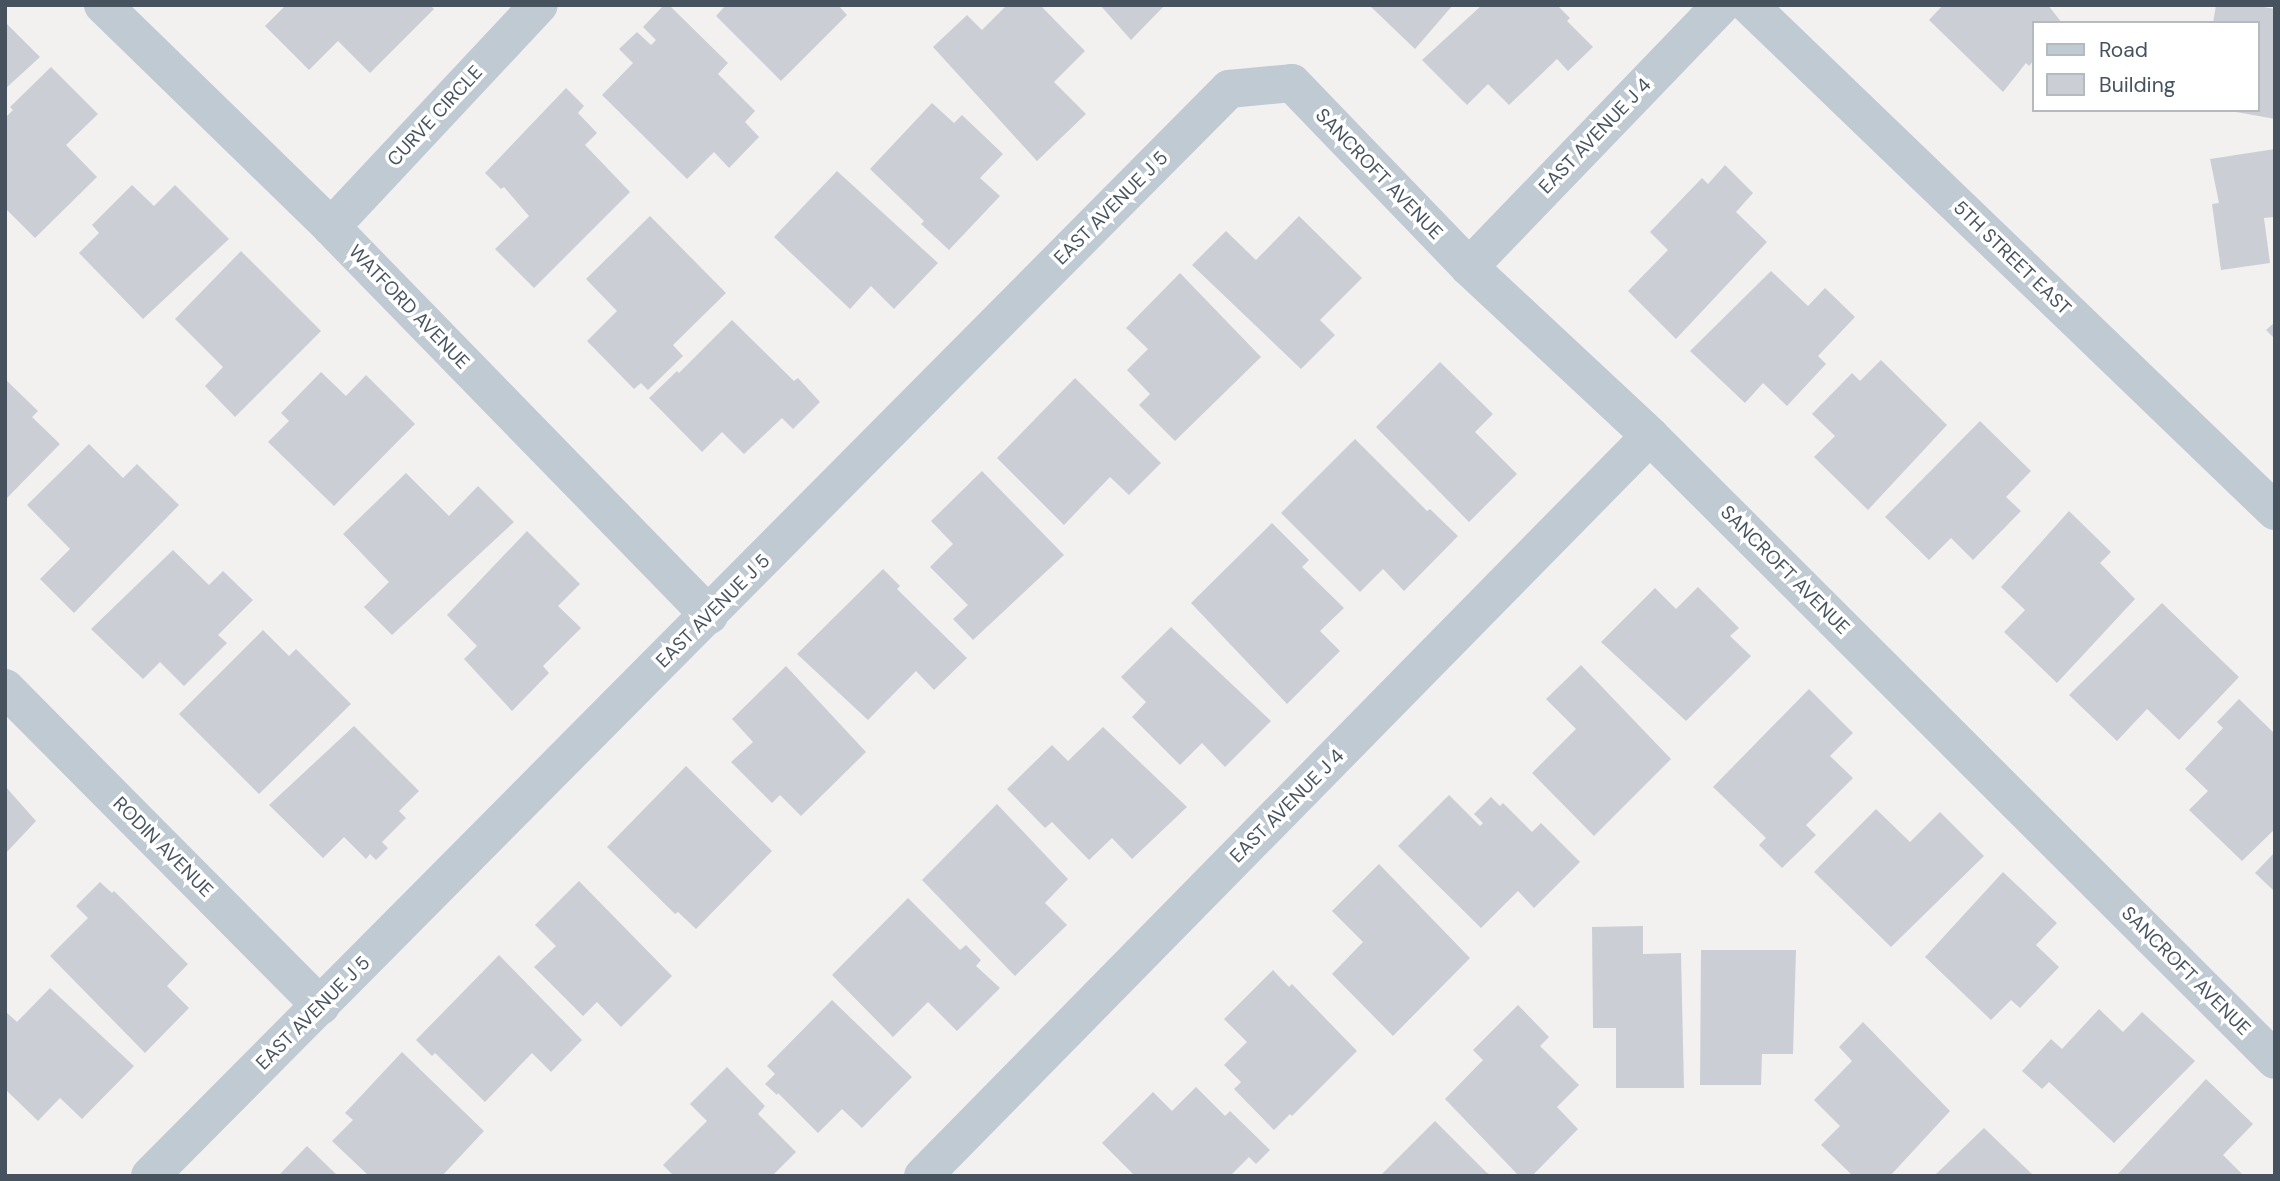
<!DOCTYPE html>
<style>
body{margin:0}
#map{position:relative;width:2280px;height:1181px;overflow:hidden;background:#f3f0f0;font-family:"DM Sans",sans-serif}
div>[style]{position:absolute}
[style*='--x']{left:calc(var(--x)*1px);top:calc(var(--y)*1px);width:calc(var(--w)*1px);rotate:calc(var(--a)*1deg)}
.building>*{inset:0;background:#cbcfd5}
.minor>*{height:38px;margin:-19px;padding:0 19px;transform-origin:19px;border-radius:19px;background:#bfcad3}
span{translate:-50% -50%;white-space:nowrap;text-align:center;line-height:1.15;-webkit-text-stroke:7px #fff;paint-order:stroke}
.street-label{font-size:19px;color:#46535f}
.frame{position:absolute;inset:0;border:7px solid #46535f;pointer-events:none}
.legend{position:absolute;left:2032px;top:21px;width:228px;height:91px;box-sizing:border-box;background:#fff;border:2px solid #b5babf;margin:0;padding:9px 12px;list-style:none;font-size:21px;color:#46535f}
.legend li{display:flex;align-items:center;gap:14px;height:35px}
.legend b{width:35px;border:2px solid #b5babf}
</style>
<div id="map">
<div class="building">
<div style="clip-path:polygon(286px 5px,430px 5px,434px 9px,370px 73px,338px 41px,309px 70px,265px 26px)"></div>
<div style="clip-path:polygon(664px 5px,669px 5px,728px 63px,718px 74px,755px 111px,745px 122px,759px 137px,729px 168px,714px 152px,687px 179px,602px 95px,633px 63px,619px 49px,637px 32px,651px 45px,656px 40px,643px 27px)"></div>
<div style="clip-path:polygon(726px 5px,838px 5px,847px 15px,781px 81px,716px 16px)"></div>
<div style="clip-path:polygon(1007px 5px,1040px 5px,1085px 51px,1054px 82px,1086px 114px,1037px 161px,933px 47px,967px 15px,982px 30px)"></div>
<div style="clip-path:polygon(1100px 5px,1165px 5px,1131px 40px)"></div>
<div style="clip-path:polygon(1369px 5px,1453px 5px,1415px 49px)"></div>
<div style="clip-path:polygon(1482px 5px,1557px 5px,1570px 18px,1567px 21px,1593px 47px,1568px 71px,1557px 59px,1509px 105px,1488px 84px,1467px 105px,1422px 60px)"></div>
<div style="clip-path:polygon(1943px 5px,2048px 5px,2062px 23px,2033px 23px,2033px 61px,2029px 66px,2026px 63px,2003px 92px,1929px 20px)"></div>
<div style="clip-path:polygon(2216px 5px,2253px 5px,2275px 9px,2275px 119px,2236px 112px,2257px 110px,2257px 23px,2213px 23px)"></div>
<div style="clip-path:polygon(5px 22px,40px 57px,5px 89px)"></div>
<div style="clip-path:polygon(51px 67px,98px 114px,66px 145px,97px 177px,35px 238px,5px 208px,5px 118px,13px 110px,10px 107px)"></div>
<div style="clip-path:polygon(566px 88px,584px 106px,578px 113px,597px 133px,585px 145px,630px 192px,534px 288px,495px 249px,529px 216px,504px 187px,501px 189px,485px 173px)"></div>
<div style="clip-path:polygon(932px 103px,954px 123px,962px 115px,1003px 154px,980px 178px,1000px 196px,949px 250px,921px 224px,924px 221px,870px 169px)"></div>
<div style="clip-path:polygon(2275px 149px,2275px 217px,2264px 218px,2270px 263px,2221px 270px,2212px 204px,2219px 203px,2210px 159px)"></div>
<div style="clip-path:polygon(1725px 165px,1753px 193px,1736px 212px,1767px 242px,1676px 339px,1628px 291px,1668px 250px,1650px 232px,1702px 178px,1708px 184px)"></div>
<div style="clip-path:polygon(837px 171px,938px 263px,894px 309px,871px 286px,850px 309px,774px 237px)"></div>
<div style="clip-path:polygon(132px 185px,154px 206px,175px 185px,229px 239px,143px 319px,79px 253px,99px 233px,92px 225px)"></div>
<div style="clip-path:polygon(650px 216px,726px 293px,673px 345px,683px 356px,648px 390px,641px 383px,634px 389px,587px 341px,617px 311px,586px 279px)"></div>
<div style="clip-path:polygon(1299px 216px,1362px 278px,1320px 320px,1335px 335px,1301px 369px,1192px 265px,1226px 231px,1256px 260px)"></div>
<div style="clip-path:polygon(241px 251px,321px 331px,235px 417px,205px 386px,223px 367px,175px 319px)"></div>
<div style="clip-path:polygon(1771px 271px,1808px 306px,1825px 288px,1855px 317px,1818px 356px,1826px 364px,1787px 406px,1763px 383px,1745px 403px,1690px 351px)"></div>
<div style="clip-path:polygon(1180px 273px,1261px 357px,1175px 441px,1139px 405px,1150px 394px,1127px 370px,1148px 349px,1126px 328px)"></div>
<div style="clip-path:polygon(732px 320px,794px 381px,798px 378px,820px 402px,793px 429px,782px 418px,744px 454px,722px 432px,702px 452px,649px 398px,677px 371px,679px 373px)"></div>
<div style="clip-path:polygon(2275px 322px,2275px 339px,2266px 330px)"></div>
<div style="clip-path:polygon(1881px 360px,1947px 425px,1868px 510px,1814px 457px,1835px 436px,1812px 414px,1852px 373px,1860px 381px)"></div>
<div style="clip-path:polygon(1440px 362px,1493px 414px,1475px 432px,1517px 474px,1469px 522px,1376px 427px)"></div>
<div style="clip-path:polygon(321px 372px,346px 396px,366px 375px,415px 424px,334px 506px,268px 442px,289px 421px,281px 413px)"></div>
<div style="clip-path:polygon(1075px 378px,1161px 463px,1129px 495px,1110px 477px,1064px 525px,997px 458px)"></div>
<div style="clip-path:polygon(5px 379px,38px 411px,32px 417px,60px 444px,5px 500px)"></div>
<div style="clip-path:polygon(1980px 421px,2031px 471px,2006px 497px,2021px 511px,1973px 560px,1951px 538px,1929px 560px,1885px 517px)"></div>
<div style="clip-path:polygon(1355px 439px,1427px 511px,1430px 509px,1458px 536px,1404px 591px,1383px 569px,1360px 592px,1281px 513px)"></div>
<div style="clip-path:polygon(89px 444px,123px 478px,137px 464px,179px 505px,74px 613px,40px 579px,70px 549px,27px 505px)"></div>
<div style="clip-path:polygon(982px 471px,1064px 555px,973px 640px,953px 619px,968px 605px,930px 567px,953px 544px,931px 521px)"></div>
<div style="clip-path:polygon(406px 473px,449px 516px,478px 486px,514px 522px,392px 635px,364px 607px,389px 582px,343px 534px)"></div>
<div style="clip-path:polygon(2069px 511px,2111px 552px,2100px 563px,2135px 599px,2057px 683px,2004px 632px,2025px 610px,2001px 587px)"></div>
<div style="clip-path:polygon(1272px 523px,1309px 560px,1302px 567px,1344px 608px,1320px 631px,1340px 651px,1287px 704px,1191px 603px)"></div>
<div style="clip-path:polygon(527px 531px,580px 584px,558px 606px,581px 628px,543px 666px,549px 673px,512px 711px,464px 659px,477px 646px,447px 615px)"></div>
<div style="clip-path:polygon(173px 550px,209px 585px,223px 571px,253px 600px,218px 635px,227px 643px,184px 686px,160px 662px,143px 679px,91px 629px)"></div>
<div style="clip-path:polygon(883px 569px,900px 586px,897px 589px,967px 658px,934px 690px,916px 671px,868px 720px,797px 654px)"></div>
<div style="clip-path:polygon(1698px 587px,1739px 628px,1730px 636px,1751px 656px,1686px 721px,1601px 642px,1655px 588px,1676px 609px)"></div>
<div style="clip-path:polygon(2162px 603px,2239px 677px,2179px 740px,2147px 709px,2117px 741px,2069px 695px)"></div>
<div style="clip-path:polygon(1171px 627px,1271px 721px,1225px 767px,1202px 743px,1180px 765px,1132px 717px,1146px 702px,1121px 677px)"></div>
<div style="clip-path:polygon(263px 630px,289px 656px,296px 649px,351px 704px,259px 794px,179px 714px)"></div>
<div style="clip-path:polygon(1581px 665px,1671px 759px,1594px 836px,1532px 773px,1576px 729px,1546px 699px)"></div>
<div style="clip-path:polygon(786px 666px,866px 752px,801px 816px,780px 795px,772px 803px,731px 762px,753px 742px,732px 719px)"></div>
<div style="clip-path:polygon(1809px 689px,1853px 733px,1830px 756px,1853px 778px,1806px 825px,1816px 835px,1782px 868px,1759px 845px,1766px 838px,1713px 787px)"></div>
<div style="clip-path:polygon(2239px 699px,2275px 734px,2275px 829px,2242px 861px,2189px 810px,2208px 791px,2185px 769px,2223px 728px,2217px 722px)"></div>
<div style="clip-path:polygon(354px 726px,419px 791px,399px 811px,406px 818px,382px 842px,388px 848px,376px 860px,370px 854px,366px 859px,344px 837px,323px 858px,269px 805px)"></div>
<div style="clip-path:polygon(1103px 727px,1187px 807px,1132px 859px,1112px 838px,1089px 860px,1052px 822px,1045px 828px,1007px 789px,1052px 745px,1068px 761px)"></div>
<div style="clip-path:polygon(686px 766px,772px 851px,696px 929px,678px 912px,675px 914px,607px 847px)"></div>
<div style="clip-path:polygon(5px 786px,36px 821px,5px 854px)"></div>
<div style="clip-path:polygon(1449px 795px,1480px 826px,1483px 823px,1474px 814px,1491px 797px,1500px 806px,1503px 803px,1532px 832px,1541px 823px,1580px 862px,1534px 908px,1518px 891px,1481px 928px,1398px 846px)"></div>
<div style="clip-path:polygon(997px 804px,1068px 879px,1045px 903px,1067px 925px,1015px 976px,922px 880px)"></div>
<div style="clip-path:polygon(1876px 809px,1910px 842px,1940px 812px,1984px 856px,1891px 947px,1814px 872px)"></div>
<div style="clip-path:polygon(2275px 852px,2275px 892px,2255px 873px)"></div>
<div style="clip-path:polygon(1379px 864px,1470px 958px,1393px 1036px,1332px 974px,1363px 942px,1332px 911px)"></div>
<div style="clip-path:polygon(2003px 872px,2057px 923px,2036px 945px,2059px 967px,2020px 1008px,2011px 1000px,1991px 1020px,1925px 957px)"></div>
<div style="clip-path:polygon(579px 881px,672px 976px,621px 1027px,597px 1002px,583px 1016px,534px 967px,556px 946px,535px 925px)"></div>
<div style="clip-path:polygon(100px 882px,112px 893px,114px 891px,188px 964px,167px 986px,189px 1008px,145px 1053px,50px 956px,88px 918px,76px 906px)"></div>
<div style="clip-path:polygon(908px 898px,960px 950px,966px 945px,981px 960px,976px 966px,1000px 988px,957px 1031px,928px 1002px,893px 1037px,832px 975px)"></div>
<div style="clip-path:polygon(1643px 926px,1643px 954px,1681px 953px,1684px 1088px,1616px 1088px,1616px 1028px,1593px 1028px,1592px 927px)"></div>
<div style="clip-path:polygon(1701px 950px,1796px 950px,1793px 1054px,1762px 1054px,1761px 1085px,1700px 1085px)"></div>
<div style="clip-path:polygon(499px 955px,582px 1040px,551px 1072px,532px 1053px,485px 1102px,435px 1053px,432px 1056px,416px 1040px)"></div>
<div style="clip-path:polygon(1273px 970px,1289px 987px,1292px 984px,1357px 1051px,1292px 1116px,1290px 1114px,1274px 1130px,1234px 1089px,1241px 1082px,1224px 1065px,1247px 1042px,1224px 1019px)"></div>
<div style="clip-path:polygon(50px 988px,134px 1066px,82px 1119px,60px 1098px,38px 1121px,5px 1089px,5px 1011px,17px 1022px)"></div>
<div style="clip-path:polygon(832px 1000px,912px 1077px,862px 1128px,842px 1109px,818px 1133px,778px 1093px,777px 1095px,765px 1084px,775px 1074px,767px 1066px)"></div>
<div style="clip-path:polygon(1518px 1005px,1549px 1037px,1540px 1046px,1579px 1085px,1557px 1107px,1578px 1129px,1532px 1176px,1519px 1176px,1445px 1099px,1483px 1060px,1473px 1050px)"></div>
<div style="clip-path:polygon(2099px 1009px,2123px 1032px,2142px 1012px,2195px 1061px,2114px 1143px,2049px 1082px,2042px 1089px,2022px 1071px,2051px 1039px,2062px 1049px)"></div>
<div style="clip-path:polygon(1863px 1022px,1950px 1111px,1890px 1176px,1853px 1176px,1821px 1145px,1840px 1126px,1814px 1100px,1852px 1061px,1839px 1047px)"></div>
<div style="clip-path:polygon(402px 1052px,484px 1131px,442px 1176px,369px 1176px,332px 1141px,353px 1120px,345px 1113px)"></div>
<div style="clip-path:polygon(727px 1067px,765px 1106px,758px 1114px,796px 1152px,772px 1176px,674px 1176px,663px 1165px,707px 1121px,690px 1104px)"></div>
<div style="clip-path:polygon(2206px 1079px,2253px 1124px,2223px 1155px,2244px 1176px,2116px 1176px)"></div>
<div style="clip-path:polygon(1196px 1087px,1225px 1116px,1230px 1111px,1270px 1150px,1256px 1164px,1249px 1157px,1230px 1176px,1135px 1176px,1102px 1143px,1153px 1092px,1172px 1111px)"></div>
<div style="clip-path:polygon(1435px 1121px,1486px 1172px,1492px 1176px,1380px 1176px)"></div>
<div style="clip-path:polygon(1984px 1128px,2034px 1176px,1934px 1176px)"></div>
<div style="clip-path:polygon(307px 1146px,338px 1176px,278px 1176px)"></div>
</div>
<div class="minor">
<div style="--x:103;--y:5;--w:318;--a:44.2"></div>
<div style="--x:331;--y:227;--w:542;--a:45.75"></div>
<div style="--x:1749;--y:5;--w:730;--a:43.89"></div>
<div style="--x:331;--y:227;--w:304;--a:-46.9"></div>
<div style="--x:1469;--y:267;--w:364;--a:-46.1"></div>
<div style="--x:5;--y:688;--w:448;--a:45.2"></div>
<div style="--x:150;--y:1176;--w:1532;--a:-45.21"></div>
<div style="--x:1229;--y:89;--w:63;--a:-5.4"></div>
<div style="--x:1292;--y:83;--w:255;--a:46.1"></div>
<div style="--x:1469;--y:267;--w:248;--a:43"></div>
<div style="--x:1650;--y:436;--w:883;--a:44.95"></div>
<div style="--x:923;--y:1176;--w:1037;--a:-45.51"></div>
</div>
<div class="street-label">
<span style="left:435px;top:116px;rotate:-47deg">CURVE CIRCLE</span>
<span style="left:1595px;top:136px;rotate:-46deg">EAST AVENUE J 4</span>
<span style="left:1379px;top:174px;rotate:46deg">SANCROFT AVENUE</span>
<span style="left:1111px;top:208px;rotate:-45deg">EAST AVENUE J 5</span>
<span style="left:2012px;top:258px;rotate:44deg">5TH STREET EAST</span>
<span style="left:409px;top:307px;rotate:46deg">WATFORD AVENUE</span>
<span style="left:1785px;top:570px;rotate:45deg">SANCROFT AVENUE</span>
<span style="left:713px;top:611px;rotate:-45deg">EAST AVENUE J 5</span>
<span style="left:1287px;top:806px;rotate:-45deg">EAST AVENUE J 4</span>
<span style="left:163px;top:847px;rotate:45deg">RODIN AVENUE</span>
<span style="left:2186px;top:971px;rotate:45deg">SANCROFT AVENUE</span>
<span style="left:313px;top:1013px;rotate:-45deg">EAST AVENUE J 5</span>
</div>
<div class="frame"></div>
<ul class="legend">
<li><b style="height:9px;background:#bfcad3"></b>Road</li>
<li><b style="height:19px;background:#cbcfd5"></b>Building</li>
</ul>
</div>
